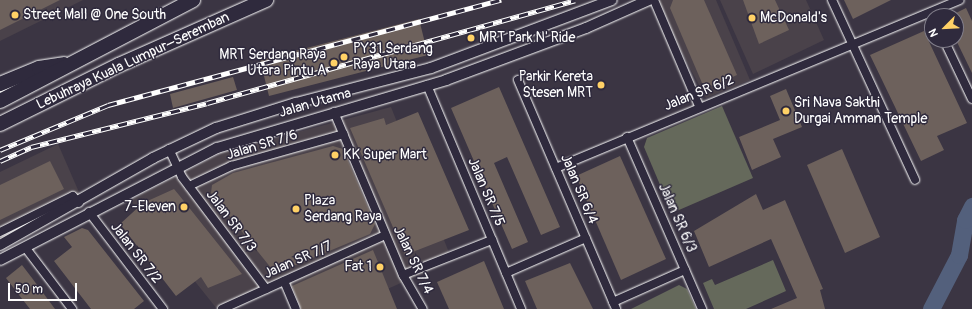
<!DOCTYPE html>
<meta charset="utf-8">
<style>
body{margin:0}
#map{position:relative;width:972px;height:309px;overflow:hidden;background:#3b3543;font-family:Pangolin,sans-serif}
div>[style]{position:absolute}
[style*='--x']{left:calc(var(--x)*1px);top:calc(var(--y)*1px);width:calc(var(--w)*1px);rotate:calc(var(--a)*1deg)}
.built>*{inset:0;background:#4a424a}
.green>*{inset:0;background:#65695b}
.river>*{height:17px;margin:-8.5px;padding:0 8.5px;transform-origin:8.5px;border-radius:8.5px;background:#53607c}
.building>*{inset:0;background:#6d615c}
.roads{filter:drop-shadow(0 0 1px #fff) drop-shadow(0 0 1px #fff)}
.minor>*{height:8px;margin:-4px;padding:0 4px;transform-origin:4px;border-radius:4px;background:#2f2a3d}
.tertiary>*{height:10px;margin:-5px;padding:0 5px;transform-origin:5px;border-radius:5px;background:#2f2a3d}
.motorway>*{height:14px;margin:-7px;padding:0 7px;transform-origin:7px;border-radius:7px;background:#2f2a3d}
.rail>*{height:4.5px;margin-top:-2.25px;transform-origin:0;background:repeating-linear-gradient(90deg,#2f2a3d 0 9px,#fff 0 18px);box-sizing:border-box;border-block:1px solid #fff}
.dots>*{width:11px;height:11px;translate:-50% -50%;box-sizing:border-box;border:2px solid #2f2a3d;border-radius:50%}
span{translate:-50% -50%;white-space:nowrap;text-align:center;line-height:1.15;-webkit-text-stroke:3px #2f2a3d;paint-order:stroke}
.poi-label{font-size:14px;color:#fff}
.left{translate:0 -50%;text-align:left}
.right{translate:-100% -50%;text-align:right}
.street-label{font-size:14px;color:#fff}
.north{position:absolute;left:924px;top:8px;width:40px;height:40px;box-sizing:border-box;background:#2f2a3d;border:1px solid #827f8b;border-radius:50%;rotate:246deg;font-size:11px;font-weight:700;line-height:16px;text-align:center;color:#fff}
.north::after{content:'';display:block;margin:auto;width:14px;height:18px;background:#ffd166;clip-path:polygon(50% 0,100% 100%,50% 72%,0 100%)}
.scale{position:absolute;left:8px;top:283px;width:69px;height:18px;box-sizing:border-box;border:2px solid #fff;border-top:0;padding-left:5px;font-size:12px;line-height:14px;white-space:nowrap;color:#fff;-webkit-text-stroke:3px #2f2a3d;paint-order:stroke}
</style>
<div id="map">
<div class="built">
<div style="clip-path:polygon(0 0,83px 0,0 41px)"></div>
<div style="clip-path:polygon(661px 0,716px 0,750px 80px,706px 98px,655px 2px)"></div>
<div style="clip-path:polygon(720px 0,806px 0,824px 40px,753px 74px)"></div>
<div style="clip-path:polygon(391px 107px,452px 260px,343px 309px,295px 309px,284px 285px,231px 309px,217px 309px,130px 200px,221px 153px)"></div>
<div style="clip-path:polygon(58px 144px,82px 199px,0 239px,0 172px)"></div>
</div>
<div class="green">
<div style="clip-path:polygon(722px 106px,753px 178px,672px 213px,644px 147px,647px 138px)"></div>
<div style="clip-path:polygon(773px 260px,786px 291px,746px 309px,714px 309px,703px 283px,712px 279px,715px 285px)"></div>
<div style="clip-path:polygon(679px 285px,687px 289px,696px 309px,631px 309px)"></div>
</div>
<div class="river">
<div style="--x:931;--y:309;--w:61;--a:-62.6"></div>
<div style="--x:959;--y:255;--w:36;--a:-80"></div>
<div style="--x:965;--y:220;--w:16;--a:-63"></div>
</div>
<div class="building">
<div style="clip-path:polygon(0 0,60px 0,0 30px)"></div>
<div style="clip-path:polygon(673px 0,704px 0,737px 75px,713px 86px,702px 83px,670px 8px)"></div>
<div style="clip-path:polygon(743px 0,775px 0,789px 30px,759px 44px)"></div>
<div style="clip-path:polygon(844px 0,891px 0,853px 19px)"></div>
<div style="clip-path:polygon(966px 8px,972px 21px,972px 73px,956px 40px,956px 13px)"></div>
<div style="clip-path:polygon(419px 19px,428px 55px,269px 96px,260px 60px)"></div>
<div style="clip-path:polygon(924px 31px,967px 123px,937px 136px,944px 150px,921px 161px,870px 55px)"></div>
<div style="clip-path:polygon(233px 77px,237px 90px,173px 108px,170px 94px)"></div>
<div style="clip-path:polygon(499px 87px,560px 227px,541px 235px,507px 157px,494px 163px,528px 242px,512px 249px,451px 108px)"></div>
<div style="clip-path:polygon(786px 89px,802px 127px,773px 139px,781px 157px,752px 170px,739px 137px,780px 120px,770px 96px)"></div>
<div style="clip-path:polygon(418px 112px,469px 230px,405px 255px,350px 128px,384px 118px,386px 125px)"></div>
<div style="clip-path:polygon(333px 146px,343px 149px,375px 224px,370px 234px,279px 272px,271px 268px,211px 193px,212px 185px,233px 173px)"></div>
<div style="clip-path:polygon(842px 149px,880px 237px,845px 253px,807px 165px)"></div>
<div style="clip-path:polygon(620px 156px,666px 259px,621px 280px,576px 176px)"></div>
<div style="clip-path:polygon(50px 161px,64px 189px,0 220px,0 185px)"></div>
<div style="clip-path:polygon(174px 189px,179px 195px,242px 274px,208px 288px,201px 277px,176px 296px,120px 224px,143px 203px)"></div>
<div style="clip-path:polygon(756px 194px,763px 210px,785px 200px,823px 289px,820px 290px,825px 309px,771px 309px,797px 298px,771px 239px,709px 267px,694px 231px)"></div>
<div style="clip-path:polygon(82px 228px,88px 230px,144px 301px,134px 309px,91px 309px,54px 261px,72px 247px,64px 237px)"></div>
<div style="clip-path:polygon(373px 250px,397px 309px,301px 309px,292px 286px)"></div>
<div style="clip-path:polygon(484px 261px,504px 309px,449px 309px,437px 282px)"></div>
<div style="clip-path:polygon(570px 263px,593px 309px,537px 309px,525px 281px)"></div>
<div style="clip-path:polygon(22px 265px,32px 278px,55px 309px,30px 309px,19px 295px,6px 278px)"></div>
</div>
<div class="roads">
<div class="minor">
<div style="--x:654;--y:0;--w:115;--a:67"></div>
<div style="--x:832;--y:0;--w:198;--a:65.2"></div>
<div style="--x:944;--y:40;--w:65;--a:64.6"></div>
<div style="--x:518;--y:80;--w:249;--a:66.8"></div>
<div style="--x:427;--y:85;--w:243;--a:67.2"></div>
<div style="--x:334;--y:112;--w:177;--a:67.1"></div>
<div style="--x:403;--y:275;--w:39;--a:60"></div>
<div style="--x:627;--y:137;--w:188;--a:66.4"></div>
<div style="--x:169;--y:149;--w:31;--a:65"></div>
<div style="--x:182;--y:177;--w:140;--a:53.1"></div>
<div style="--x:556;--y:168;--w:437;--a:-22.6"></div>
<div style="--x:189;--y:186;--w:47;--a:-25.5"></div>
<div style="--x:231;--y:166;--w:117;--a:-15.8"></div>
<div style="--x:89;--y:212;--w:122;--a:52.7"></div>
<div style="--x:0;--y:232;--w:81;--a:-26.3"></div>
<div style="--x:73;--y:196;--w:9;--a:49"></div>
<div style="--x:25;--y:247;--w:78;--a:52.8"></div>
<div style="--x:506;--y:273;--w:87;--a:-23.6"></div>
<div style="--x:403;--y:275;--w:96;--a:-21.5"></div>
<div style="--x:284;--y:281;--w:30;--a:67"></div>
<div style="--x:613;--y:302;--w:79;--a:-24"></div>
<div style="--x:222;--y:309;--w:179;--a:-24.4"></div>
</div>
<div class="tertiary">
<div style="--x:0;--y:245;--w:176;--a:-29.6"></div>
<div style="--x:153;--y:158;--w:70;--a:-25.5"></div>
<div style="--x:216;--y:128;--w:84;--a:-17.4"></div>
<div style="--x:296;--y:103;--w:139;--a:-14.5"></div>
<div style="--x:431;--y:68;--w:193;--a:-20.6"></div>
<div style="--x:0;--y:260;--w:244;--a:-27.3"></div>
<div style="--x:217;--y:148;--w:239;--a:-16.5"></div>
<div style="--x:446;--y:80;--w:149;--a:-20.4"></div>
<div style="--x:586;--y:28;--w:69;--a:-24"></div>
</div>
<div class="motorway">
<div style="--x:0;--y:84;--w:42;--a:-22.3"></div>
<div style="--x:39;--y:68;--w:25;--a:-9"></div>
<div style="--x:0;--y:101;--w:218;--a:-27.6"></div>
<div style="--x:0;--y:124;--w:133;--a:-26.4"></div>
<div style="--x:119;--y:65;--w:161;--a:-23.9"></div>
</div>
</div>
<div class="rail">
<div style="--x:0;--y:150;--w:117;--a:-22.6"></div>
<div style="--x:108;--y:105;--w:407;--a:-15"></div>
<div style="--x:0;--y:161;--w:34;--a:-24"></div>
<div style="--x:31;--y:147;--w:181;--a:-14"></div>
<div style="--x:207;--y:103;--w:382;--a:-15.6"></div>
</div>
<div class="dots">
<div style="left:15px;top:15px;background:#ffd166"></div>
<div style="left:752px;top:18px;background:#ffd166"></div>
<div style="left:471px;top:38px;background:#ffd166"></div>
<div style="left:344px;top:57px;background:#ffd166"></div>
<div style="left:334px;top:63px;background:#ffd166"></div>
<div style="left:601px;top:85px;background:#ffd166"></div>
<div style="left:786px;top:111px;background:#ffd166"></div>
<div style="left:335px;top:155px;background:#ffd166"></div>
<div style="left:184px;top:207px;background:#ffd166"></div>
<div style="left:296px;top:209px;background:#ffd166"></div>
<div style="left:380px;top:267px;background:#ffd166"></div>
</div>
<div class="poi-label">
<span class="left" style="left:23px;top:15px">Street Mall @ One South</span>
<span class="left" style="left:760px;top:18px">McDonald's</span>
<span class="left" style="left:479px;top:38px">MRT Park N' Ride</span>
<span class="left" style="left:353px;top:57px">PY31 Serdang<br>Raya Utara</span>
<span class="right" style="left:326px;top:63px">MRT Serdang Raya<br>Utara Pintu A</span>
<span class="right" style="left:593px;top:85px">Parkir Kereta<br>Stesen MRT</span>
<span class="left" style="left:794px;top:111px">Sri Nava Sakthi<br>Durgai Amman Temple</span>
<span class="left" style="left:343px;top:155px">KK Super Mart</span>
<span class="left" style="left:304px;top:209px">Plaza<br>Serdang Raya</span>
<span class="right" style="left:176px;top:207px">7-Eleven</span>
<span class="right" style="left:372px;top:267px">Fat 1</span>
</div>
<div class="street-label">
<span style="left:133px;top:61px;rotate:-25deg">Lebuhraya Kuala Lumpur–Seremban</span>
<span style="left:699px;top:93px;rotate:-22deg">Jalan SR 6/2</span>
<span style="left:315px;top:103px;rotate:-16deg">Jalan Utama</span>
<span style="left:262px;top:145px;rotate:-17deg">Jalan SR 7/6</span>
<span style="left:579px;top:189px;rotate:67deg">Jalan SR 6/4</span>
<span style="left:486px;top:192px;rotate:67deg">Jalan SR 7/5</span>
<span style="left:677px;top:218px;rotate:66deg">Jalan SR 6/3</span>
<span style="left:231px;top:221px;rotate:53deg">Jalan SR 7/3</span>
<span style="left:136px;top:253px;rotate:52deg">Jalan SR 7/2</span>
<span style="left:298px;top:260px;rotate:-24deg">Jalan SR 7/7</span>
<span style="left:413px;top:260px;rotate:64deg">Jalan SR 7/4</span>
</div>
<div class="north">N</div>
<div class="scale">50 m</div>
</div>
